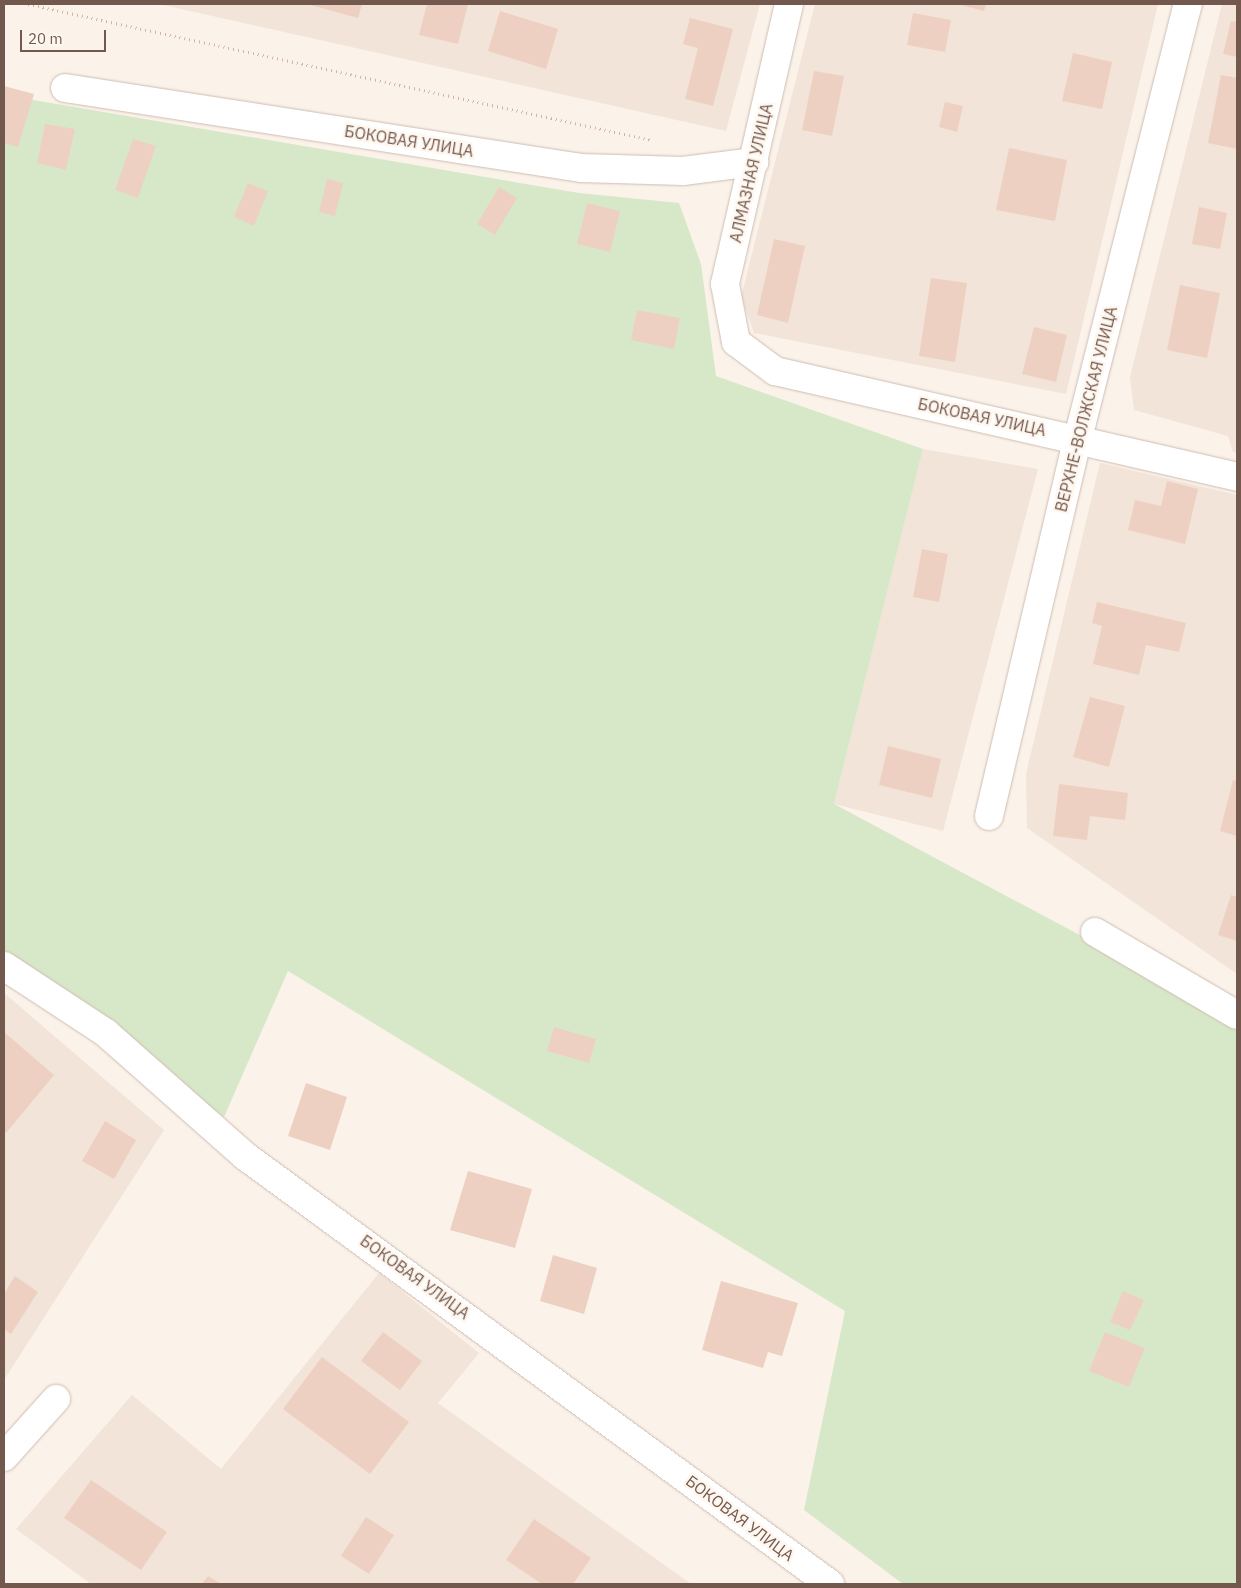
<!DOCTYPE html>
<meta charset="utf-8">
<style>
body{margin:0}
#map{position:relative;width:1241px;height:1588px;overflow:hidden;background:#fbf2e9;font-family:"IBM Plex Sans",sans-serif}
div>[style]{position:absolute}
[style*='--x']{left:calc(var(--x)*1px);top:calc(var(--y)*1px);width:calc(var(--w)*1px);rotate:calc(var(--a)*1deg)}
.residential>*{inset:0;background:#f2e4d8}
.green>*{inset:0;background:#d7e8c8}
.building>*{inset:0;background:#eed0c2}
.path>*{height:3px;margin-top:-1.5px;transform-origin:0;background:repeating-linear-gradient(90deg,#d3b3a5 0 1px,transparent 0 5px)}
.roads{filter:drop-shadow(0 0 1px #cebcb2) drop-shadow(0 0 1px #cebcb2)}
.minor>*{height:28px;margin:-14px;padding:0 14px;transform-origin:14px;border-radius:14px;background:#fff}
span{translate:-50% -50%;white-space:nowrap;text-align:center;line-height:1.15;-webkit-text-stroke:5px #fef7ef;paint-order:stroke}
.street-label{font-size:16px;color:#73584e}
.frame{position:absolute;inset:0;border:5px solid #73584e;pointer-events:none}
.scale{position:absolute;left:20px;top:30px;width:86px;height:22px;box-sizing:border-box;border:2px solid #73584e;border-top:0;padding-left:6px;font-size:15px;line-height:18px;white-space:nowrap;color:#73584e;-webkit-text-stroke:4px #fef7ef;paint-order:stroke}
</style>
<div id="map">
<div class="residential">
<div style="clip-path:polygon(159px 4px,760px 4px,726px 131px)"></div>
<div style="clip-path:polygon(815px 4px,1158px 4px,1066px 394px,754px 333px,741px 297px)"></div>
<div style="clip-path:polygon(1222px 4px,1237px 4px,1237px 453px,1233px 452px,1228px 436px,1134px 410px,1130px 377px)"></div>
<div style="clip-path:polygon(923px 449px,1038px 469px,943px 831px,834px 804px)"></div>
<div style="clip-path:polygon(1100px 463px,1237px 495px,1237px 974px,1027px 828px,1026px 774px)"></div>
<div style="clip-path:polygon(4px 993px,164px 1130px,4px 1380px)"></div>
<div style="clip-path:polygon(379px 1273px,479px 1353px,438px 1403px,691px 1584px,91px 1584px,16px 1529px,132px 1395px,221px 1469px)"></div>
</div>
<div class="green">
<div style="clip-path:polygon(4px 95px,579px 193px,679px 203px,701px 264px,716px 376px,923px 449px,834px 804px,1237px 1019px,1237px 1584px,903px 1584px,804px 1510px,845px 1311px,288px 971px,224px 1117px,4px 950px)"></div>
</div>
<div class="building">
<div style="clip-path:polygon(307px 4px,362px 4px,358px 18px)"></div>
<div style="clip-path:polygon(427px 4px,468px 4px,458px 44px,419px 35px)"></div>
<div style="clip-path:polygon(957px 4px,986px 4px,984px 11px)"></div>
<div style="clip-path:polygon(500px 11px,558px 29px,546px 69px,488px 51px)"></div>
<div style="clip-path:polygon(913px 13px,951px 20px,945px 52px,907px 45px)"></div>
<div style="clip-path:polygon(690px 18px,733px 29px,713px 106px,685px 99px,698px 48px,683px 44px)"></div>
<div style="clip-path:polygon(1231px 21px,1237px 22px,1237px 57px,1223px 54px)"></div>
<div style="clip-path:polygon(1073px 53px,1112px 62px,1102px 109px,1062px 101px)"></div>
<div style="clip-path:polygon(814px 71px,844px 76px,832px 136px,802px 130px)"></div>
<div style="clip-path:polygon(1221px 75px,1237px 78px,1237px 149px,1208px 143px)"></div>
<div style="clip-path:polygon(4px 86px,34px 94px,18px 147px,4px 143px)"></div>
<div style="clip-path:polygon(945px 102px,963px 106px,957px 132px,939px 127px)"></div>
<div style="clip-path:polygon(45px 124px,75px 129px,66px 170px,37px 163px)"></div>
<div style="clip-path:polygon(133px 139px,156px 146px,138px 198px,115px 190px)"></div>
<div style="clip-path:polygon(1009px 148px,1067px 160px,1055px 221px,996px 210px)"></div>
<div style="clip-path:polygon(327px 179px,343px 183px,335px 216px,319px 212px)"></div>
<div style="clip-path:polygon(248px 183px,268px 191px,254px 226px,234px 217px)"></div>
<div style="clip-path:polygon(499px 187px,517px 198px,495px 235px,477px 224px)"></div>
<div style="clip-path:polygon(587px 203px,620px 211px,610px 252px,577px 244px)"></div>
<div style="clip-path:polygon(1199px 207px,1227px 213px,1220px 249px,1192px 244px)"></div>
<div style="clip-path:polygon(774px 239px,805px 246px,788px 323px,757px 315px)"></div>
<div style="clip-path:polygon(931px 278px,967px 283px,955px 362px,919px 356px)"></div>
<div style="clip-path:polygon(1180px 285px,1220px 293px,1207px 358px,1167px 350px)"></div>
<div style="clip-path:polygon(637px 310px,680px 318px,674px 349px,631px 340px)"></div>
<div style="clip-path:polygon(1034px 327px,1067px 335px,1056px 382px,1022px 374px)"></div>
<div style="clip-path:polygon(1167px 481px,1198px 489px,1185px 544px,1128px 530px,1135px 500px,1161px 506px)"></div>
<div style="clip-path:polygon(922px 549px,948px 554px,939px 602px,913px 597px)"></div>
<div style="clip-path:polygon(1097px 602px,1186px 623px,1179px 652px,1146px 645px,1139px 675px,1093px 664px,1102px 626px,1092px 623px)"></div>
<div style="clip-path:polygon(1090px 697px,1125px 706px,1109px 767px,1073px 757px)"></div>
<div style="clip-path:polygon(888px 746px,941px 759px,932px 798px,879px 785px)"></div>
<div style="clip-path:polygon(1233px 780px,1237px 781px,1237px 836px,1220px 831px)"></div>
<div style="clip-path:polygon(1059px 784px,1128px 793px,1125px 820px,1090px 816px,1087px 840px,1053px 836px)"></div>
<div style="clip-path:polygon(1231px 895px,1237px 897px,1237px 941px,1218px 935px)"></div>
<div style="clip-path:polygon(554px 1027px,596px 1039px,589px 1063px,547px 1051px)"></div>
<div style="clip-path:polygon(4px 1032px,54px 1075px,6px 1133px,4px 1131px)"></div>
<div style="clip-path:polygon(306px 1083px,347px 1097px,330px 1150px,288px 1136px)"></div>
<div style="clip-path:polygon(105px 1121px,136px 1140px,114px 1179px,82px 1161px)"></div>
<div style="clip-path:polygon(468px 1171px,532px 1189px,515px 1248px,450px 1230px)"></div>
<div style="clip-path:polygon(553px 1255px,597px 1268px,584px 1314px,540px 1301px)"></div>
<div style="clip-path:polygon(15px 1276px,38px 1292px,11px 1334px,4px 1329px,4px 1294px)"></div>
<div style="clip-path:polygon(721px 1281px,798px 1303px,782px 1356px,768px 1352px,763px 1368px,702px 1350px)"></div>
<div style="clip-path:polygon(1123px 1291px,1144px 1300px,1130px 1330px,1110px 1322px)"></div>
<div style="clip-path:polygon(383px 1332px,422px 1361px,400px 1390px,361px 1361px)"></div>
<div style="clip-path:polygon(1105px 1332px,1145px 1348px,1129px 1387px,1089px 1371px)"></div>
<div style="clip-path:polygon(322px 1357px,409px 1422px,370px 1474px,283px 1409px)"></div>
<div style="clip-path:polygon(91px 1480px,167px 1532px,141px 1570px,64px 1518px)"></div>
<div style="clip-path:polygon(366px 1517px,394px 1535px,369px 1574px,341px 1556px)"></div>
<div style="clip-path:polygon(534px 1519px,591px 1558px,573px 1584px,542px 1584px,506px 1560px)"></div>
<div style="clip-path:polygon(208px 1576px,221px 1584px,202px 1584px)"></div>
</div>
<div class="path">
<div style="--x:28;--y:4;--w:639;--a:12.3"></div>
</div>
<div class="roads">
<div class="minor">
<div style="--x:789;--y:4;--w:287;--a:102.9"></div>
<div style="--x:725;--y:284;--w:59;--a:79.3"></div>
<div style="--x:736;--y:342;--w:49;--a:36.6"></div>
<div style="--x:775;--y:371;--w:474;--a:12.9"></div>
<div style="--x:65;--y:88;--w:522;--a:8.81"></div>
<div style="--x:581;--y:168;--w:102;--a:1.7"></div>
<div style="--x:683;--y:171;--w:72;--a:-7.2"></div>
<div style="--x:989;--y:816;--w:388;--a:-76.8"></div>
<div style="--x:1078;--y:438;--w:448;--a:-75.8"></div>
<div style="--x:1095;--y:932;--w:164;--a:30.3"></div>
<div style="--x:4;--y:966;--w:122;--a:33.3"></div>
<div style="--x:106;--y:1033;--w:186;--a:41.5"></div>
<div style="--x:245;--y:1156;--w:725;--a:36.19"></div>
<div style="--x:4;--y:1457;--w:78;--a:-48.1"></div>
</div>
</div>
<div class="street-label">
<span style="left:409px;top:141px;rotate:9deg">БОКОВАЯ УЛИЦА</span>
<span style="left:751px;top:173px;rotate:-77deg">АЛМАЗНАЯ УЛИЦА</span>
<span style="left:1086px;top:409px;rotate:-76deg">ВЕРХНЕ-ВОЛЖСКАЯ УЛИЦА</span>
<span style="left:982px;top:417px;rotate:12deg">БОКОВАЯ УЛИЦА</span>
<span style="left:415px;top:1277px;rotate:36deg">БОКОВАЯ УЛИЦА</span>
<span style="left:740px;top:1518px;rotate:37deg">БОКОВАЯ УЛИЦА</span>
</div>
<div class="frame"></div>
<div class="scale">20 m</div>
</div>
